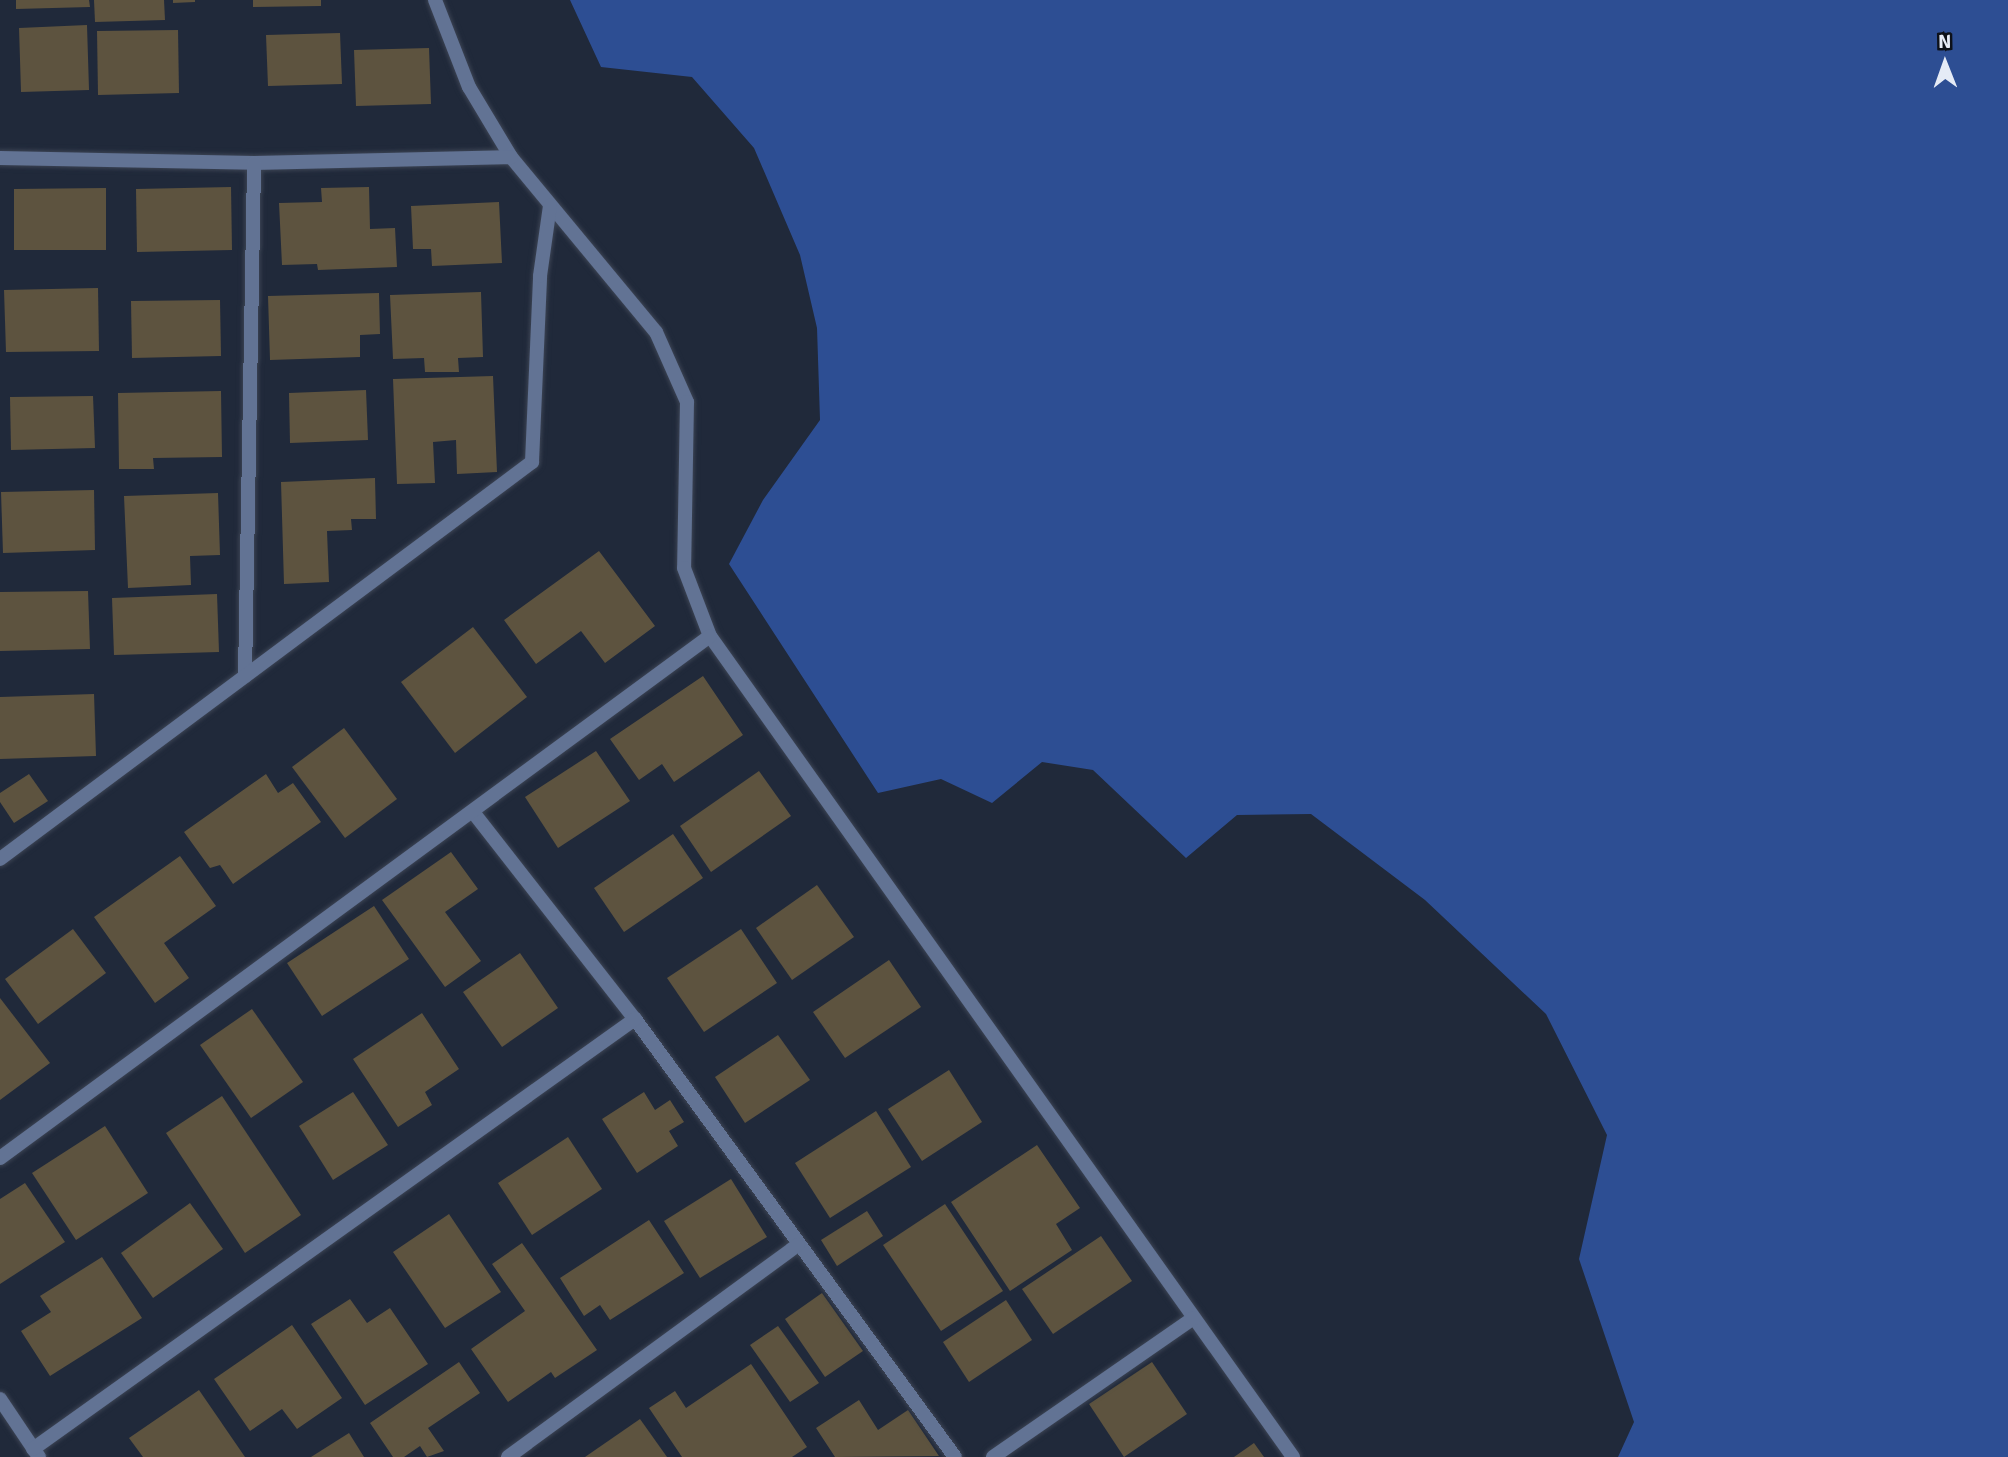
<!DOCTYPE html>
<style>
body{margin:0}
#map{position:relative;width:2008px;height:1457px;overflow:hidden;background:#20293a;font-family:Signika,sans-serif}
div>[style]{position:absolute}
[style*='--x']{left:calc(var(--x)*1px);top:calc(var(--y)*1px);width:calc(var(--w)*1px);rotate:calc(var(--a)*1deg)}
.forest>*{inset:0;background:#2d4e93}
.building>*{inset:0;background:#5d533f}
.roads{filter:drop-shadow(0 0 2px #3c4454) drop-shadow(0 0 2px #3c4454)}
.street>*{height:14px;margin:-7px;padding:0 7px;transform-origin:7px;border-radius:7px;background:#627394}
span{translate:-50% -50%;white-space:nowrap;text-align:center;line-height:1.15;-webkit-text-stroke:6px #0d1119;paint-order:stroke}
.north{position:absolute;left:1910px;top:28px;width:70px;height:70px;-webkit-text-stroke:5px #0d1119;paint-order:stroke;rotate:359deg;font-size:19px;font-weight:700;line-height:28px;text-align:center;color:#e5ebf6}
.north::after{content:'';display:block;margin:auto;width:24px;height:32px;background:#e5ebf6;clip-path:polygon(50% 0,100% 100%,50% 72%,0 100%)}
</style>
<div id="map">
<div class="forest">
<div style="clip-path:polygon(570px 0,2008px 0,2008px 1457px,1618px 1457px,1634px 1422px,1579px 1259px,1607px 1135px,1546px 1014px,1425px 900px,1311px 814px,1237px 815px,1186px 858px,1093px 770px,1042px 762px,992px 803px,941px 779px,878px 793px,729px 564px,763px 500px,820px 420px,817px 328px,800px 255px,754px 148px,692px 77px,601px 67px)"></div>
</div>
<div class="building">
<div style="clip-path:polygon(16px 0,89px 0,90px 7px,16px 9px)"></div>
<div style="clip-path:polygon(94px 0,164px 0,165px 20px,95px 22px)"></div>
<div style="clip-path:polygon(173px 0,195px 0,195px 2px,173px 3px)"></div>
<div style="clip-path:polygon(253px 0,321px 0,321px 6px,253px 7px)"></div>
<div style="clip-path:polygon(87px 25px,89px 90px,21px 92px,19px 28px)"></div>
<div style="clip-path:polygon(178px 30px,179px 93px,98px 95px,97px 31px)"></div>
<div style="clip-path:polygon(340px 33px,342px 84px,268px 86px,266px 35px)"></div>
<div style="clip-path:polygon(429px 48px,431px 104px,356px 106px,354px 50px)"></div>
<div style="clip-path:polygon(231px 187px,232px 250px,137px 252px,136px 189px)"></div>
<div style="clip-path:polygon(369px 187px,370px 229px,395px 228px,397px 267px,318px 270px,317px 264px,282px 265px,279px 203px,322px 202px,321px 188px)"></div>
<div style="clip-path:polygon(106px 188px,106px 250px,14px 250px,14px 189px)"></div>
<div style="clip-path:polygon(499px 202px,502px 263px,432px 266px,431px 249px,413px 249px,411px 206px)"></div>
<div style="clip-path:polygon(98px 288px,99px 351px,6px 352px,4px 290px)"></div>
<div style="clip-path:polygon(481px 292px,483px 357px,458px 358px,459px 372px,425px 372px,424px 358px,393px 359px,390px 295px)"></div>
<div style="clip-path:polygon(379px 293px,380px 334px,360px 335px,360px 357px,270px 360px,268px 296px)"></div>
<div style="clip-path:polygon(220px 300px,221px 356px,132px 358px,131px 301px)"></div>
<div style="clip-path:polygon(493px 376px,497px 472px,457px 474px,456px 440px,433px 442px,435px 483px,397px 484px,393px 379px)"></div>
<div style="clip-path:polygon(366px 390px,368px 440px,290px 443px,289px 393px)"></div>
<div style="clip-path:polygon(221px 391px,222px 457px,153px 458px,154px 469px,119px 469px,118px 393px)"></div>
<div style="clip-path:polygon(93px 396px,95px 448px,11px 450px,10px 397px)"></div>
<div style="clip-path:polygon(375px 478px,376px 519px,351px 519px,352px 530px,327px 531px,329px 582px,284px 584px,281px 482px)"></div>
<div style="clip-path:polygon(94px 490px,95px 550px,3px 553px,1px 492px)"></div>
<div style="clip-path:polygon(218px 493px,220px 555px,190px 556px,191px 585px,128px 588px,124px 496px)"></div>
<div style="clip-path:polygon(599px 551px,655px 626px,605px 663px,581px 631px,536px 664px,504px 620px)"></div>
<div style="clip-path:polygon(88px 591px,90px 649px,0 651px,0 592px)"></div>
<div style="clip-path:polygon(217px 594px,219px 652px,114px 655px,112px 598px)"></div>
<div style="clip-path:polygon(473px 627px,527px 697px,455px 753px,401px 682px)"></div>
<div style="clip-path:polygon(703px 676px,743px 735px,674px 782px,662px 764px,639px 780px,610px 739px)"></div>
<div style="clip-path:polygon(94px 694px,96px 756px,0 759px,0 697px)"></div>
<div style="clip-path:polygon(344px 728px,397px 799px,345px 838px,292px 767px)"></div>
<div style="clip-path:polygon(596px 751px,630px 801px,558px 848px,525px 797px)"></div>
<div style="clip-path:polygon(759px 771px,791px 816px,711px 872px,680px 826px)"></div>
<div style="clip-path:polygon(29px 774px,48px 801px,14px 823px,0 802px,0 793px)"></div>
<div style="clip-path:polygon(266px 774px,278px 793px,293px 783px,321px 822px,233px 884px,220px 865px,210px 868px,184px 832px)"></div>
<div style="clip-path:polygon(673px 834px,703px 878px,624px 932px,594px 888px)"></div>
<div style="clip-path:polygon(451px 852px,478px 889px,445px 912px,481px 961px,445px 987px,382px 900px)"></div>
<div style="clip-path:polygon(180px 856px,216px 906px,164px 943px,189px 978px,155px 1003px,94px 917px)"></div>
<div style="clip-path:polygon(817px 885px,854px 937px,792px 980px,756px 928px)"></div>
<div style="clip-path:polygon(374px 906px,409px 959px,322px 1016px,287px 963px)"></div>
<div style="clip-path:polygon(73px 929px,106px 973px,38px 1024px,5px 979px)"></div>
<div style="clip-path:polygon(741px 929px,777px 983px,704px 1032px,667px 978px)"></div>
<div style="clip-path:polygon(520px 953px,558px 1008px,502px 1047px,463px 992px)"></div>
<div style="clip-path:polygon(889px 960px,921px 1007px,845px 1058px,813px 1012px)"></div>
<div style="clip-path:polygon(0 998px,50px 1063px,0 1100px)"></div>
<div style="clip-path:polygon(252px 1009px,303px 1082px,251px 1118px,200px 1045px)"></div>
<div style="clip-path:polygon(422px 1013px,459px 1069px,425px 1092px,432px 1105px,398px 1127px,353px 1059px)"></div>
<div style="clip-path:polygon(778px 1035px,810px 1080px,745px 1123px,715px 1077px)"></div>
<div style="clip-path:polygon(949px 1070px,982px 1122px,922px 1161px,888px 1109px)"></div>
<div style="clip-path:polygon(353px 1092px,388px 1145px,333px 1180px,299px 1126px)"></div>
<div style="clip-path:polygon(644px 1092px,655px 1110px,670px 1100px,684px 1122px,669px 1131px,678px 1146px,637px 1173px,602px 1119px)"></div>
<div style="clip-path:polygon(222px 1096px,301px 1215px,245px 1253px,166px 1133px)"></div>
<div style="clip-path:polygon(876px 1111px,911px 1167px,830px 1218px,795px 1163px)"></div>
<div style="clip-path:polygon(105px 1126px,148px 1193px,76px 1240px,32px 1173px)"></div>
<div style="clip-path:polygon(568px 1137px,602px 1189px,532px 1235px,498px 1183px)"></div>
<div style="clip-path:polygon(1037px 1145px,1080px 1208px,1056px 1224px,1072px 1250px,1010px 1291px,951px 1202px)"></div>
<div style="clip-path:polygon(731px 1179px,767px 1237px,700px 1278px,664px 1221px)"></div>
<div style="clip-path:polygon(25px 1183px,65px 1242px,0 1284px,0 1199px)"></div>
<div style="clip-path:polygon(190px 1203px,223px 1249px,153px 1298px,121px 1253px)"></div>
<div style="clip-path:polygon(945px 1204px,1003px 1291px,941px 1331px,883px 1245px)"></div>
<div style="clip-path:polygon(867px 1211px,883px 1236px,837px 1266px,821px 1240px)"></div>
<div style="clip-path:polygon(449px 1214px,501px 1292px,445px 1328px,393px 1252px)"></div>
<div style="clip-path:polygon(649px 1220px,684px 1273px,610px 1320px,600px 1305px,584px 1316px,560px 1278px)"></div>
<div style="clip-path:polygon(1101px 1236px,1132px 1281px,1053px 1334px,1022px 1289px)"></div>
<div style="clip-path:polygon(522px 1243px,597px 1350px,555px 1378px,551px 1372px,508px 1402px,471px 1349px,525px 1311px,492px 1264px)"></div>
<div style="clip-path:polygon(102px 1257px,142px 1318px,50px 1376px,21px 1331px,51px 1312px,40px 1296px)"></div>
<div style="clip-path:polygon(822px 1293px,863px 1351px,825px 1377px,785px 1319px)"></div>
<div style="clip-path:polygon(350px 1299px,367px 1323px,390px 1308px,428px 1364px,365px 1405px,311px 1324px)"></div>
<div style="clip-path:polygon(1006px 1300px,1032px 1340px,969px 1382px,943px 1342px)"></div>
<div style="clip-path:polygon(292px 1325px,342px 1398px,297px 1429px,282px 1409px,250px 1431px,214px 1379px)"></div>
<div style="clip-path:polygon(778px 1326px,819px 1383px,790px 1402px,750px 1345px)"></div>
<div style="clip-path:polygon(459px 1362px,480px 1393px,428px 1428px,444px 1451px,427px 1457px,420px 1446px,404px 1457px,393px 1457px,370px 1423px)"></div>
<div style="clip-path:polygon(1152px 1362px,1187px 1414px,1124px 1457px,1089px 1404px)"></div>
<div style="clip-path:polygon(751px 1364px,807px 1447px,792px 1457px,682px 1457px,649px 1408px,675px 1391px,686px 1408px)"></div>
<div style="clip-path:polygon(199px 1390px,245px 1457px,143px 1457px,129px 1438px)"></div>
<div style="clip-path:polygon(859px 1400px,878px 1430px,908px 1410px,939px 1456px,835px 1457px,816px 1428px)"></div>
<div style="clip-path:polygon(640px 1419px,667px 1457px,585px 1457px)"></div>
<div style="clip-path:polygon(349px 1433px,364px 1457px,311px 1457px)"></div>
<div style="clip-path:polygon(1254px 1443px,1264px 1457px,1234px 1457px)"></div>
</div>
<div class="roads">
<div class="street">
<div style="--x:435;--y:0;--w:93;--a:68.7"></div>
<div style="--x:469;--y:87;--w:82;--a:59"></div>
<div style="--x:511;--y:157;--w:227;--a:50.4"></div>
<div style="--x:656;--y:332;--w:77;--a:66.1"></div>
<div style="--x:687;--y:402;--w:166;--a:91"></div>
<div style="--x:684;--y:568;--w:73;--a:69.1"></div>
<div style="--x:710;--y:636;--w:1007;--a:54.62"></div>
<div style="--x:0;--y:158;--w:254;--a:1.1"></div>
<div style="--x:254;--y:163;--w:257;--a:-1.3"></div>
<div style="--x:245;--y:676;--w:513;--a:-88.99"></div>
<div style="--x:473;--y:812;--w:263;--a:52"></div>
<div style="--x:635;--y:1019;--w:542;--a:53.85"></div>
<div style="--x:0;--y:859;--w:664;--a:-36.73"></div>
<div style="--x:532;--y:462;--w:186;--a:-87.5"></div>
<div style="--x:540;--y:276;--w:71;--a:-81.9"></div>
<div style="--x:0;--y:1158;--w:881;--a:-36.32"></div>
<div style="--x:0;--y:1399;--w:70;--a:56.1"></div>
<div style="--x:33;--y:1449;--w:740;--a:-35.54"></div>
<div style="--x:508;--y:1457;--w:359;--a:-36.2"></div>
<div style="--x:993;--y:1457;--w:244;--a:-34.7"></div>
</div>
</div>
<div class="north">N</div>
</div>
